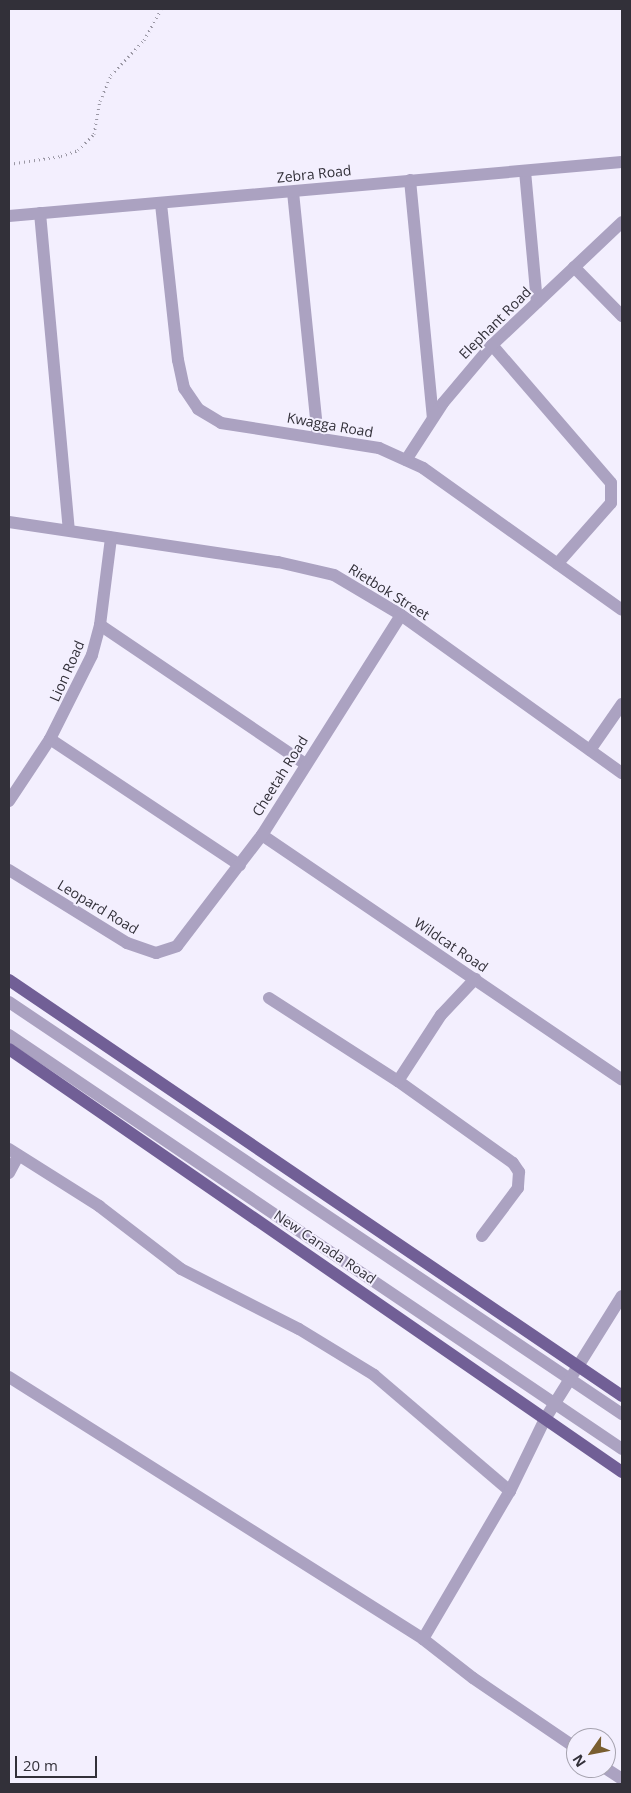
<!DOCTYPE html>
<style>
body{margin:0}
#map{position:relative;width:631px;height:1793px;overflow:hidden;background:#f3effe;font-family:"Open Sans",sans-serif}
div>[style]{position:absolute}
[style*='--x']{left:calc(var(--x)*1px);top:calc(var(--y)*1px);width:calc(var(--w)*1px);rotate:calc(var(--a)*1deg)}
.path>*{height:3px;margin-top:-1.5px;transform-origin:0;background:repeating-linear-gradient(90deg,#9b98a5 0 1px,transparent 0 5px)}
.minor>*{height:12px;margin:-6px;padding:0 6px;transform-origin:6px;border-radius:6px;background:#aba2c1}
.major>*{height:12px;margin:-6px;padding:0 6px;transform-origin:6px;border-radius:6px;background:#715f96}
span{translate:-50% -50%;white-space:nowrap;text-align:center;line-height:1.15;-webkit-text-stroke:4px #f3effe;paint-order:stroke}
.street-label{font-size:14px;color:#323039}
.frame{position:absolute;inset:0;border:10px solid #323039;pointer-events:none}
.north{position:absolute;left:566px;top:1728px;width:50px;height:50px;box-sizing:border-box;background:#f3effe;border:1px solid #a6a3af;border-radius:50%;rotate:237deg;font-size:14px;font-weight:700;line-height:20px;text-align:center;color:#323039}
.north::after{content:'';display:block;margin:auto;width:18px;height:22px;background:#795e30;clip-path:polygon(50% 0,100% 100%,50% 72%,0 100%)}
.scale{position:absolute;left:15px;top:1756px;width:82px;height:22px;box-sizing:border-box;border:2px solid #323039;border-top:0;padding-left:6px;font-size:15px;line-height:18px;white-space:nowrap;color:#323039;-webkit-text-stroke:4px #f3effe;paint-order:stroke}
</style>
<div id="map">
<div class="path">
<div style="--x:9;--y:164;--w:53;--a:-8.7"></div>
<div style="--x:61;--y:156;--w:18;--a:-19"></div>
<div style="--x:78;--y:150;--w:23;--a:-45"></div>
<div style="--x:94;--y:134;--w:34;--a:-80"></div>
<div style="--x:100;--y:101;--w:28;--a:-67"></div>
<div style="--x:111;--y:75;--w:48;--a:-46.7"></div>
<div style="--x:144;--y:40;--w:35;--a:-61"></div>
</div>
<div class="minor">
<div style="--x:525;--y:171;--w:132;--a:84.8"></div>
<div style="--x:410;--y:180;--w:238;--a:84.5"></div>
<div style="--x:293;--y:192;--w:246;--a:84.2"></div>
<div style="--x:161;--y:204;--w:157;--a:83.8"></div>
<div style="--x:178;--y:360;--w:29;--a:78"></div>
<div style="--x:184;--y:388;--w:25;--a:56"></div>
<div style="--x:198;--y:409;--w:27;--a:31"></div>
<div style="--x:221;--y:423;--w:160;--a:9"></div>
<div style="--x:379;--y:448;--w:48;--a:24.4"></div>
<div style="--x:423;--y:468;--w:244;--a:35.5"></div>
<div style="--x:40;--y:213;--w:318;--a:84.8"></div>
<div style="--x:9;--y:216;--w:615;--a:-5.03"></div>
<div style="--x:574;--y:267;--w:69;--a:45.6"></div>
<div style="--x:492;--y:345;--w:182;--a:49.2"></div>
<div style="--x:611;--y:483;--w:20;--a:90"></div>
<div style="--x:611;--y:503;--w:81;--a:131.5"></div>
<div style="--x:406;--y:460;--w:68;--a:-57"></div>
<div style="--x:443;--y:403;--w:76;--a:-49.8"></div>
<div style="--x:492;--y:345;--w:179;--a:-43.4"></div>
<div style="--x:9;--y:522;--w:272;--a:8.5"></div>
<div style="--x:278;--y:562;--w:57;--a:13.1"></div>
<div style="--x:334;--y:575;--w:78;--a:30.8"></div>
<div style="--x:401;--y:615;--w:272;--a:35.6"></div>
<div style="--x:100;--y:625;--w:248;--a:34.1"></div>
<div style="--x:50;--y:739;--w:228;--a:33.6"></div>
<div style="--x:590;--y:750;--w:56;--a:-55.2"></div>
<div style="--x:9;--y:801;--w:74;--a:-56.5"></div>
<div style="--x:50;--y:739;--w:94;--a:-63.4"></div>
<div style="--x:92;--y:655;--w:31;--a:-75"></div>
<div style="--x:100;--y:625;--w:88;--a:-82.8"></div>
<div style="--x:262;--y:835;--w:435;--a:34.2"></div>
<div style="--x:9;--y:870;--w:139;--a:31.7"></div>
<div style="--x:127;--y:943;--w:31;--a:19"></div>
<div style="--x:156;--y:953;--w:22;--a:-18"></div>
<div style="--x:177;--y:946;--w:140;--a:-52.6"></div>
<div style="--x:262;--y:835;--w:260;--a:-57.7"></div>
<div style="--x:269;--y:998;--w:153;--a:32.8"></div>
<div style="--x:398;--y:1081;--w:141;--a:35.5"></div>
<div style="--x:513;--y:1163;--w:11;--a:56"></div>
<div style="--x:519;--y:1172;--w:16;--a:94"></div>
<div style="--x:518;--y:1188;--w:60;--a:126.9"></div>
<div style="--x:9;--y:1002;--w:739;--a:33.91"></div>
<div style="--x:9;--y:1035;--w:740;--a:34.03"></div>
<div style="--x:398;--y:1081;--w:79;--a:-56.9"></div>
<div style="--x:441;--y:1015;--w:50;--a:-46.6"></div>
<div style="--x:9;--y:1149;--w:107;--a:32.3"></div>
<div style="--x:99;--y:1206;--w:103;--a:37.5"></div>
<div style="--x:181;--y:1269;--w:132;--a:27"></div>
<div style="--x:299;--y:1329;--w:88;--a:31.5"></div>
<div style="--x:374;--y:1375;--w:179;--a:40.5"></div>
<div style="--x:9;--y:1173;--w:19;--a:-62"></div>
<div style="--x:9;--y:1377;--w:490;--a:32.3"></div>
<div style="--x:423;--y:1639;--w:63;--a:38"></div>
<div style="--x:473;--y:1678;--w:125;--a:34.2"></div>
<div style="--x:423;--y:1639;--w:172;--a:-59.6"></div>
<div style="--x:510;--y:1491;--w:80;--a:-64.1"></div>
<div style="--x:545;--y:1419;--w:145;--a:-58"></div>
<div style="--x:605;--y:1768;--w:20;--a:33"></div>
</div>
<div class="major">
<div style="--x:9;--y:980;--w:741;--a:34.16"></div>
<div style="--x:9;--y:1049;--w:745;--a:34.61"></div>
</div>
<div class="street-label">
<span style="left:314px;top:174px;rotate:-6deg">Zebra Road</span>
<span style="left:495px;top:323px;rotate:-45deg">Elephant Road</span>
<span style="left:330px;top:425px;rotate:10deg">Kwagga Road</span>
<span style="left:389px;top:592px;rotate:32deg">Rietbok Street</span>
<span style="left:67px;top:671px;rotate:-66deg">Lion Road</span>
<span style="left:280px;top:776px;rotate:-58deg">Cheetah Road</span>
<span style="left:98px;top:907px;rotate:31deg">Leopard Road</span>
<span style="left:451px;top:945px;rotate:34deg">Wildcat Road</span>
<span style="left:325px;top:1247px;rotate:34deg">New Canada Road</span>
</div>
<div class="frame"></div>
<div class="north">N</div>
<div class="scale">20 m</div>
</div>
